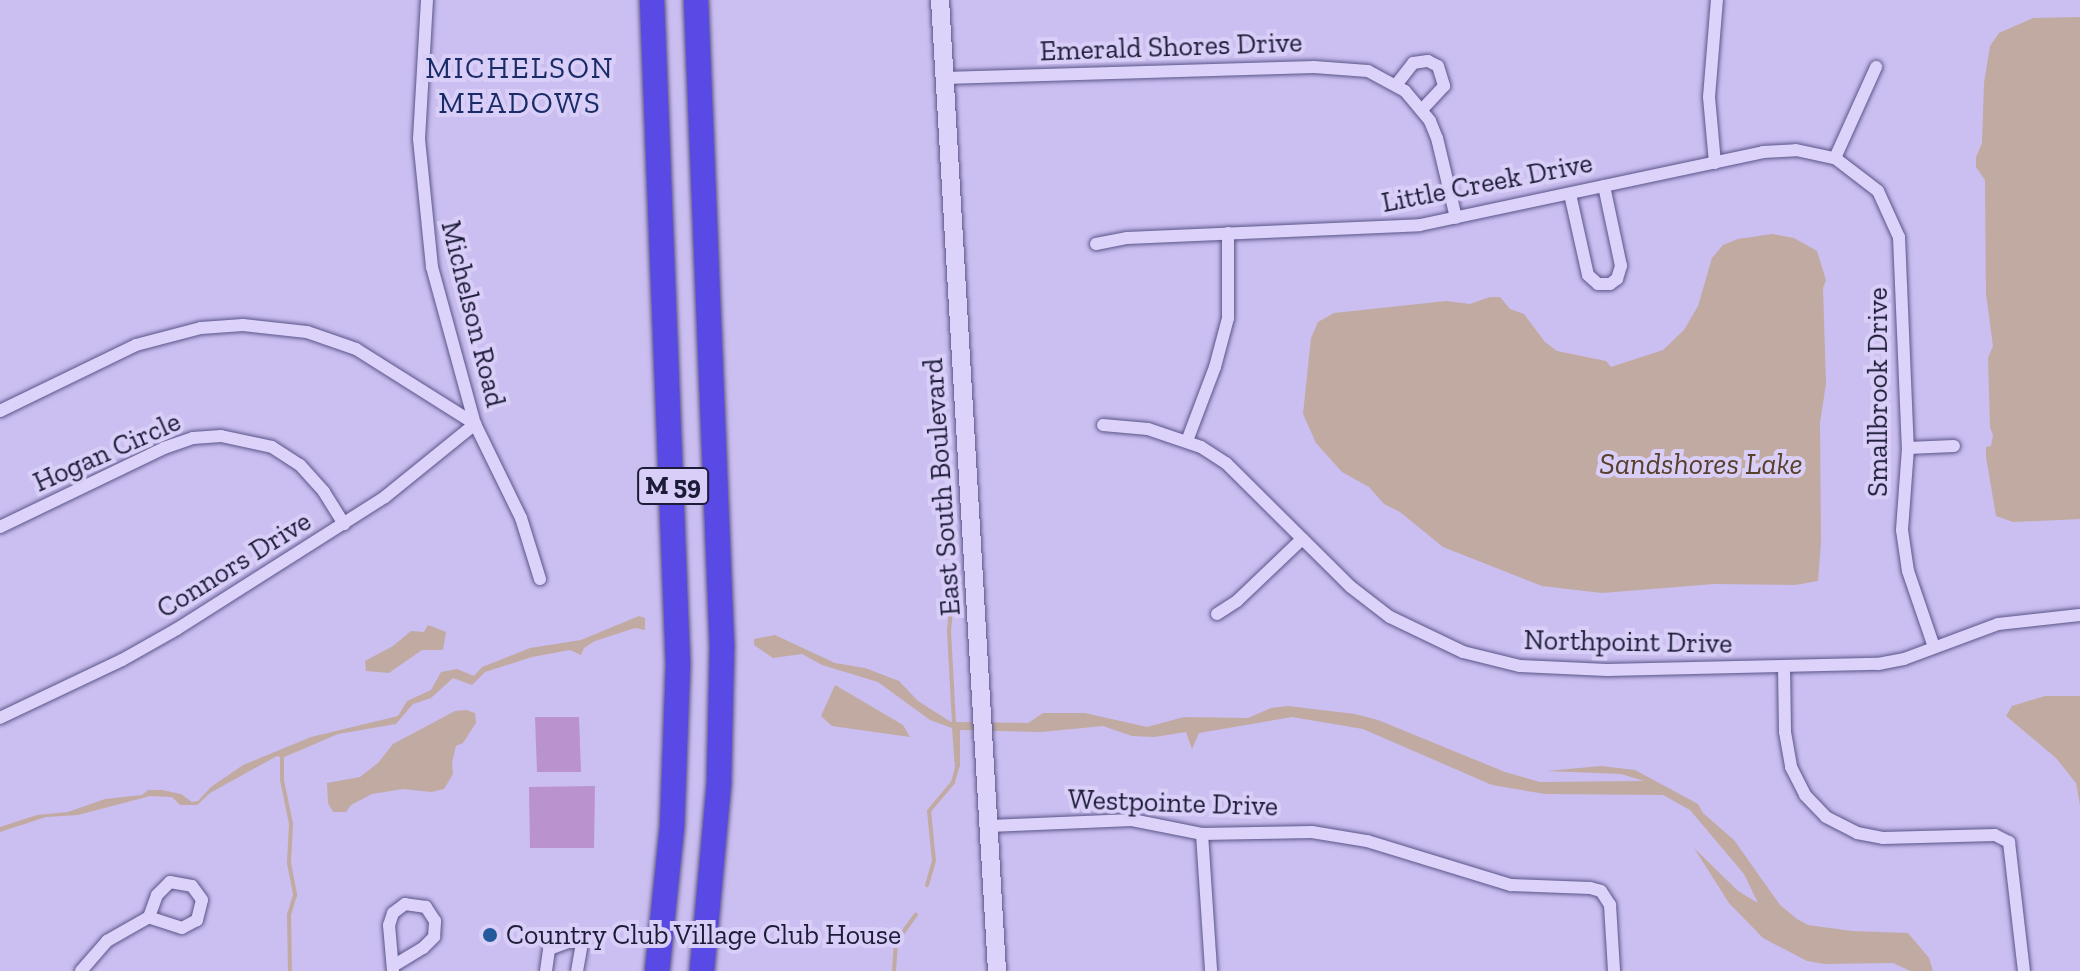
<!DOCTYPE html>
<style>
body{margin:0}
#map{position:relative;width:2080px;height:971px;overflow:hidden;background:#cbbef0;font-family:"Zilla Slab",serif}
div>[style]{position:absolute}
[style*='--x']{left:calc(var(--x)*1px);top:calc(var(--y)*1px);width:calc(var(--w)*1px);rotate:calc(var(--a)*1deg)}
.green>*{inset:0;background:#ba92ce}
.water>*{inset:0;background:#c1aaa2}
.stream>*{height:4px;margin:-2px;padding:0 2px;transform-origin:2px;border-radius:2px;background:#c1aaa2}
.roads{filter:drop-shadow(0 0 2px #5a5689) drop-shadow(0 0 2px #5a5689)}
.street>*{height:12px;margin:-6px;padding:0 6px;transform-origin:6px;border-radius:6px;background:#dcd2fa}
.secondary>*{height:18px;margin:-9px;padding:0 9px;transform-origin:9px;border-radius:9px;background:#dcd2fa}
.highway>*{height:24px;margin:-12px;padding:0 12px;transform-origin:12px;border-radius:12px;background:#5a4ae5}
.dots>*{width:22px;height:22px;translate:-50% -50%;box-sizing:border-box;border:4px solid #d9cef7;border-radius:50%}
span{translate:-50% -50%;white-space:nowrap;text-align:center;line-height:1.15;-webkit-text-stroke:8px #d9cef7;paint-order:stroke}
.shield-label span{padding:2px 6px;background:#d9cef7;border:2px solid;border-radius:6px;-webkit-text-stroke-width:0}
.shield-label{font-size:26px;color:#1c1c38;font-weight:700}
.street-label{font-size:28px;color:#1c1c38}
.poi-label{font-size:28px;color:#1c1c38}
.left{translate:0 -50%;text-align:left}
.neighbourhood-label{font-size:30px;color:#192c67;letter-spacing:2px}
.water-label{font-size:30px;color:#58402a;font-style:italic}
</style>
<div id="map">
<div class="green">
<div style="clip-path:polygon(535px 717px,579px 717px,581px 772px,537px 772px)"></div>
<div style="clip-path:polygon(595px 786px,594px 848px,530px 848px,529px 787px)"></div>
</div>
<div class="water">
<div style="clip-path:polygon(2080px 17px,2080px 519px,2013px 522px,1996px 516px,1986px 457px,1986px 447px,1991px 446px,1993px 435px,1990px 427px,1988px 358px,1993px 346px,1986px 294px,1985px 180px,1976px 167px,1976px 157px,1982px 143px,1984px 83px,1990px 46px,1999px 33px,2033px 18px)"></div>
<div style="clip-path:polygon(1772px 234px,1794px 238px,1817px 251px,1826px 280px,1823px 288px,1826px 384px,1820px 423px,1821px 542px,1818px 581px,1795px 585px,1714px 584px,1602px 593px,1542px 586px,1443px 547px,1400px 512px,1384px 504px,1369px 487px,1342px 472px,1316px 443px,1303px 414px,1311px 338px,1318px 322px,1334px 313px,1446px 301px,1470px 304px,1490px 297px,1500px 297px,1510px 309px,1524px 314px,1545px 342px,1557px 351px,1606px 361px,1611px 367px,1663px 350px,1684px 330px,1698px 306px,1712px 258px,1723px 245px,1738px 239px)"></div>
<div style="clip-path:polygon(639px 616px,645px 618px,645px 630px,635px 628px,595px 641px,584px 648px,581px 655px,570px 650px,532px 657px,485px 672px,472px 685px,453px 678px,431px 698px,413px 704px,396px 724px,338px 734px,282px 758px,277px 756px,210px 793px,197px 805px,180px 805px,172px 797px,150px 796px,78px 815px,46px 817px,0 832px,0 827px,37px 815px,68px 812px,105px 799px,142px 795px,148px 790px,162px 790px,181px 794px,192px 802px,198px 801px,211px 787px,243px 765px,311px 737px,398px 716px,407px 701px,431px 690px,441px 672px,457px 669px,474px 676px,482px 667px,530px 648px,581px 640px)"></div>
<div style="clip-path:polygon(428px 625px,446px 632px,443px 650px,422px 650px,389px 673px,366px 671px,365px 661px,393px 646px,411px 631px,424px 632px)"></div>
<div style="clip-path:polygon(775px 635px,835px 663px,865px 668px,899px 681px,918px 701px,951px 722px,1028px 723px,1043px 713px,1085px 713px,1147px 727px,1184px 717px,1248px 718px,1271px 708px,1288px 706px,1355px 714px,1378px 720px,1505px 772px,1540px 782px,1644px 781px,1621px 774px,1547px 771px,1601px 766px,1635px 770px,1698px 804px,1703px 813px,1734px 840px,1780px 905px,1797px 919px,1808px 925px,1852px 931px,1908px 933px,1929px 958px,1933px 971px,1910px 971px,1893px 963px,1825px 964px,1807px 961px,1763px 938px,1729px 903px,1694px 848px,1738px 891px,1758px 903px,1744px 874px,1690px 810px,1663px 795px,1545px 794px,1492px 785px,1363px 729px,1292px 717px,1199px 733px,1192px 749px,1186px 732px,1154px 737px,1132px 736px,1103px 726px,1041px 732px,960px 730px,960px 767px,955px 768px,952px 728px,930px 720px,878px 682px,822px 665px,802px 654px,773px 658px,754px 645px,754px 639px)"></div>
<div style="clip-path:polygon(835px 685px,903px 725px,910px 737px,832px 726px,821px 716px)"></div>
<div style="clip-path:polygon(2045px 696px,2080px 696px,2080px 805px,2076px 783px,2056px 758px,2006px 716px,2012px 706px)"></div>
<div style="clip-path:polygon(466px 710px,475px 713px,476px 723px,463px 743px,456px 746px,452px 762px,453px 774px,444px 789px,431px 792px,403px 789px,372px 794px,351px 805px,346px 812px,333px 812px,328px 803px,327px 783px,360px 777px,378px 763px,393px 744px,455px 711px)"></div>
</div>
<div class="stream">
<div style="--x:951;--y:609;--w:22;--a:95"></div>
<div style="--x:949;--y:631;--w:91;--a:86.9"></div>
<div style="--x:282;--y:758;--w:22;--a:90"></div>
<div style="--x:282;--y:780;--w:45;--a:78.4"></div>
<div style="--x:291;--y:824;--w:39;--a:93"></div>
<div style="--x:289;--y:863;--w:33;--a:79"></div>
<div style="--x:295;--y:895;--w:21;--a:107"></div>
<div style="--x:289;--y:915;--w:56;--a:89"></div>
<div style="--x:927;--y:885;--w:25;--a:-74"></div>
<div style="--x:934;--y:861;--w:50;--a:-95.7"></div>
<div style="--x:929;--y:811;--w:38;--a:-50"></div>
<div style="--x:953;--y:782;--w:15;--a:-74"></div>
<div style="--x:894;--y:971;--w:29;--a:-86"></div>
<div style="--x:896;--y:942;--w:34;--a:-54"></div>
</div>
<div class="roads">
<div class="street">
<div style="--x:427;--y:0;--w:139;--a:93.3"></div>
<div style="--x:419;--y:139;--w:129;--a:84.2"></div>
<div style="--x:432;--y:267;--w:163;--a:74.7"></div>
<div style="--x:475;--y:424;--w:105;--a:63.9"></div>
<div style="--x:521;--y:518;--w:64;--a:72.7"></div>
<div style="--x:944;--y:78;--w:370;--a:-1.7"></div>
<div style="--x:1314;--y:67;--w:54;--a:4.2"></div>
<div style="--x:1368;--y:71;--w:42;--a:28.4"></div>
<div style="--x:1405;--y:91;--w:39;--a:50"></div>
<div style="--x:1430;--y:121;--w:18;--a:68"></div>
<div style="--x:1437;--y:138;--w:82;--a:76.6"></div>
<div style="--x:1396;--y:85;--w:28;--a:-52"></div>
<div style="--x:1413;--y:63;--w:15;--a:-8"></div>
<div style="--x:1428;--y:61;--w:11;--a:27"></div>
<div style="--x:1438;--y:66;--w:21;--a:73"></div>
<div style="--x:1444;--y:86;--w:33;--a:133"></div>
<div style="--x:1835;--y:158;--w:100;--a:-65.7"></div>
<div style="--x:1715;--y:163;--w:66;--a:-95.2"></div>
<div style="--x:1709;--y:97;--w:97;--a:-85.3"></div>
<div style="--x:1570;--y:194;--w:83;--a:77.5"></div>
<div style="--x:1588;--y:275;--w:13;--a:42"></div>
<div style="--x:1598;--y:284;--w:12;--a:0"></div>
<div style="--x:1610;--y:284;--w:9;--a:-36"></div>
<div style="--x:1617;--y:279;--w:14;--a:-73"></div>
<div style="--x:1621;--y:266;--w:82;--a:-102"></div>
<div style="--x:1096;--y:244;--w:32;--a:-11"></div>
<div style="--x:1127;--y:238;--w:293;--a:-2.5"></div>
<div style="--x:1420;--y:225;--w:351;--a:-12"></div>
<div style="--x:1763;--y:152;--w:33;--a:-3"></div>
<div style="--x:1796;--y:150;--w:40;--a:12"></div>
<div style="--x:1835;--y:158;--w:54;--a:37.5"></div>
<div style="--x:1878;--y:191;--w:51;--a:65.5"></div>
<div style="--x:1899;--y:237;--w:211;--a:87.6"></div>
<div style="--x:1908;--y:448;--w:82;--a:94.2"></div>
<div style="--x:1902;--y:530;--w:41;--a:81.7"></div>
<div style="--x:1908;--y:571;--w:80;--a:71.1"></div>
<div style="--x:0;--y:411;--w:151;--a:-25.9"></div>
<div style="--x:136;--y:345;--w:67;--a:-14.7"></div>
<div style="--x:201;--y:328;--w:42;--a:-4.1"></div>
<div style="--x:243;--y:325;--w:64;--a:6.2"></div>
<div style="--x:307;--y:332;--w:52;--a:19.1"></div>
<div style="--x:356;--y:349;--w:141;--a:32.2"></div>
<div style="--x:475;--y:424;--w:116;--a:141"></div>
<div style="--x:385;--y:497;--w:246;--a:147.6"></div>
<div style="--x:177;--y:629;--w:63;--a:150.6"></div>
<div style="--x:122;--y:660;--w:135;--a:154.6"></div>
<div style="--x:1103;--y:425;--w:45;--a:5.1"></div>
<div style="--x:1148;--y:429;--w:56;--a:18.8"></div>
<div style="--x:1201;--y:447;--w:30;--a:33"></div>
<div style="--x:1226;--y:463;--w:176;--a:44.8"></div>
<div style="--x:1351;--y:587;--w:49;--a:37.6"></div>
<div style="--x:1390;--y:617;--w:81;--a:25.6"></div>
<div style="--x:1463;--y:652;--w:59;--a:13.8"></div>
<div style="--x:1520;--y:666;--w:87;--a:2.6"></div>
<div style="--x:1607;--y:670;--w:271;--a:-1.3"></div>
<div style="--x:1878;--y:664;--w:26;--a:-11"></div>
<div style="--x:1904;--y:659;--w:100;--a:-20.4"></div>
<div style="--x:1998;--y:624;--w:82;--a:-6.3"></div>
<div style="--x:1187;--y:441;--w:79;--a:-69.3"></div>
<div style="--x:1215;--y:367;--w:51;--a:-75.1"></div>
<div style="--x:1228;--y:318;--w:85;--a:-90"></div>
<div style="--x:1908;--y:448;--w:46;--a:-2.5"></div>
<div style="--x:0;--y:527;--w:182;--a:-25.7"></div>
<div style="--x:164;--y:448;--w:31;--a:-19"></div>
<div style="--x:193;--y:438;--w:28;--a:-4"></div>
<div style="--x:221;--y:436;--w:52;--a:12.2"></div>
<div style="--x:272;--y:447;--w:33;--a:33"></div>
<div style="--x:300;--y:465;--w:36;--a:48"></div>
<div style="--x:324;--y:492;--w:38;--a:58"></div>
<div style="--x:1217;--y:614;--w:24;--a:-33"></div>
<div style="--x:1237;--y:601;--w:90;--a:-43.6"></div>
<div style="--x:1784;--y:667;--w:65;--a:89.1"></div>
<div style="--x:1785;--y:732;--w:36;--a:80"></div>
<div style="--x:1791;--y:767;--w:31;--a:63"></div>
<div style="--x:1805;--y:795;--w:30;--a:46"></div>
<div style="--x:1826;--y:817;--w:35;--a:27"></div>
<div style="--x:1857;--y:833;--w:26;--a:11"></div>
<div style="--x:1883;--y:838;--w:112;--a:-1.5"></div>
<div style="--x:1995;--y:835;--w:16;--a:27"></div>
<div style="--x:2009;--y:842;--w:130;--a:83.4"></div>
<div style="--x:989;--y:826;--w:143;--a:-2.4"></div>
<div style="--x:1132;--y:820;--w:71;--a:11.3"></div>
<div style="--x:1202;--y:834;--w:110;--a:-1"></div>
<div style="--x:1312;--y:832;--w:56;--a:9.3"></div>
<div style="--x:1367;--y:841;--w:151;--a:17"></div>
<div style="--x:1511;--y:885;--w:79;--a:2.2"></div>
<div style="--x:1590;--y:888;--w:11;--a:15"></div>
<div style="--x:1601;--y:891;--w:17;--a:57"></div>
<div style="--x:1610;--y:905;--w:66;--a:86.5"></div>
<div style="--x:1202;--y:834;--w:137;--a:86.2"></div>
<div style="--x:393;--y:966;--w:35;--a:-31"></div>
<div style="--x:423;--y:948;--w:16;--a:-45"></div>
<div style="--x:434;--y:937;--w:16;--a:-86"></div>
<div style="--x:435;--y:921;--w:17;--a:-123"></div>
<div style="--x:426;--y:907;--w:21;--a:-172"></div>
<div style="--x:405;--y:904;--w:15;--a:143"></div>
<div style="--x:393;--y:913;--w:13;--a:108"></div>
<div style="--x:389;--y:925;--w:46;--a:85"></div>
<div style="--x:81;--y:971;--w:40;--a:-49"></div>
<div style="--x:107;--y:941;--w:48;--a:-29.7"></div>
<div style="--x:149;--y:917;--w:23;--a:-70"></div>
<div style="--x:157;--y:895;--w:18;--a:-45"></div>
<div style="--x:170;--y:882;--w:22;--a:10"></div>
<div style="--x:192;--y:886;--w:17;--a:54"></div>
<div style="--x:202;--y:900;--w:21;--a:104"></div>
<div style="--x:197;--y:920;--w:17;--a:152"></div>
<div style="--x:182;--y:928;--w:35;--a:-162"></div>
<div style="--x:546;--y:971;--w:22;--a:-82"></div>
<div style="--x:549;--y:949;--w:23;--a:-20"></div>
<div style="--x:571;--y:941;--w:11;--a:10"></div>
<div style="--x:582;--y:943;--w:28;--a:100"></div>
</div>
<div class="secondary">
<div style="--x:940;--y:0;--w:973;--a:86.64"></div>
</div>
<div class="highway">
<div style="--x:652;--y:0;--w:666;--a:87.76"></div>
<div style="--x:678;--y:665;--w:162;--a:92.1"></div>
<div style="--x:672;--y:827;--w:145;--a:95.9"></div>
<div style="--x:696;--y:0;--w:647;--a:87.7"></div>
<div style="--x:722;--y:646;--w:137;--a:91.3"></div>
<div style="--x:719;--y:783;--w:189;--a:95.2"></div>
</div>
</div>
<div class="dots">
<div style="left:490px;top:935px;background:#235a9b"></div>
</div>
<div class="shield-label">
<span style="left:673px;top:486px">M 59</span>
</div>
<div class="street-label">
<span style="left:1171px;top:47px;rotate:-2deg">Emerald Shores Drive</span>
<span style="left:1487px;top:183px;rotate:-11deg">Little Creek Drive</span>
<span style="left:473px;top:314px;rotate:76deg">Michelson Road</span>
<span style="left:1878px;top:392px;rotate:-90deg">Smallbrook Drive</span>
<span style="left:107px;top:452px;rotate:-24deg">Hogan Circle</span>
<span style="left:942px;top:487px;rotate:-94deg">East South Boulevard</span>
<span style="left:234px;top:565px;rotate:-32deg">Connors Drive</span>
<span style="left:1628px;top:642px;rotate:1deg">Northpoint Drive</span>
<span style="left:1173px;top:803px;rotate:2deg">Westpointe Drive</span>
</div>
<div class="poi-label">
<span class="left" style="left:506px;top:935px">Country Club Village Club House</span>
</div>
<div class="neighbourhood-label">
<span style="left:520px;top:85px">MICHELSON<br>MEADOWS</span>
</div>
<div class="water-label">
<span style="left:1701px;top:464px">Sandshores Lake</span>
</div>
</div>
